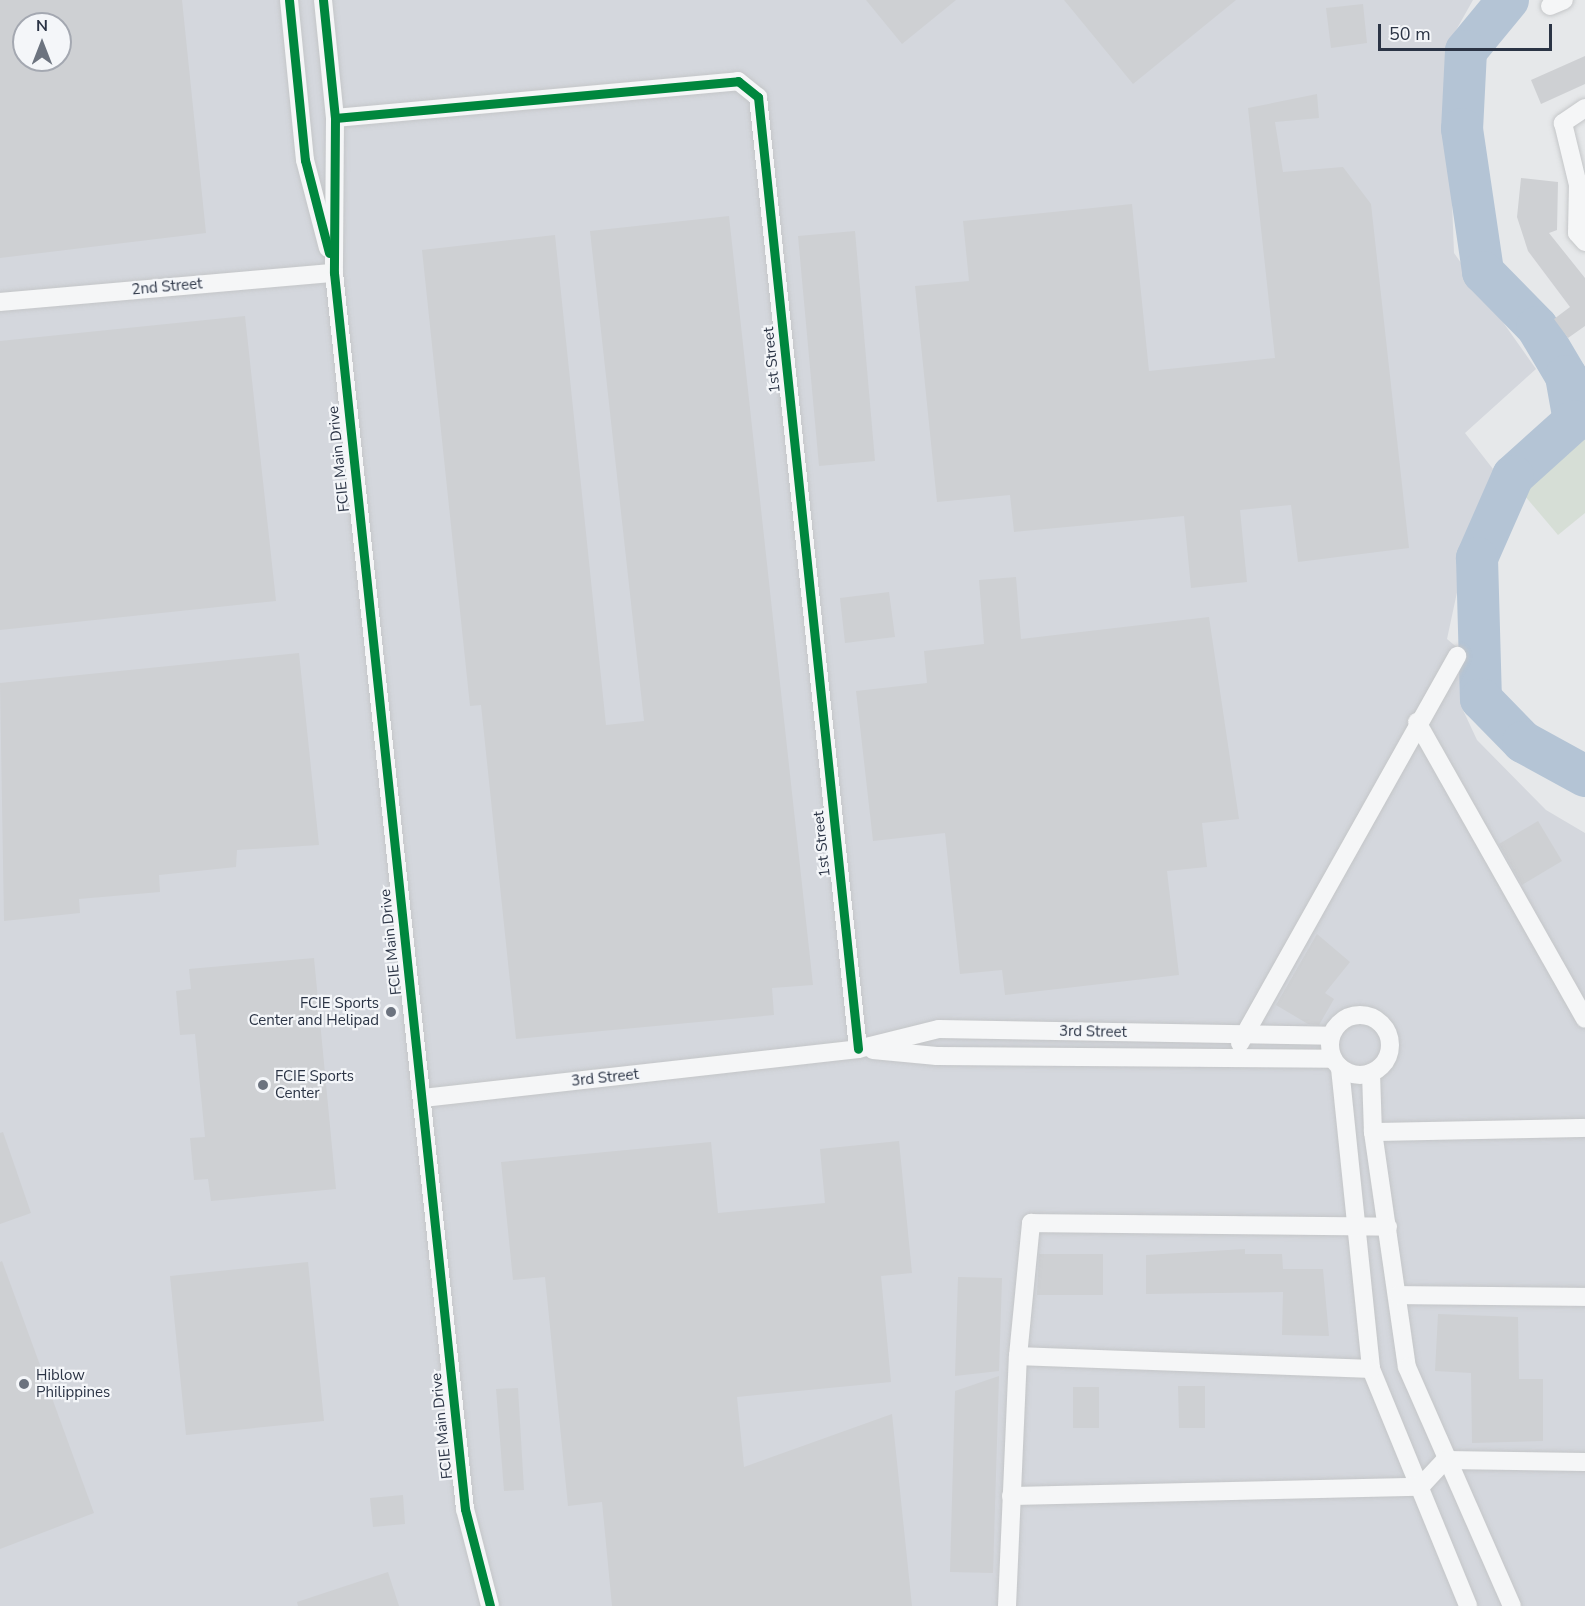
<!DOCTYPE html>
<style>
body{margin:0}
#map{position:relative;width:1585px;height:1606px;overflow:hidden;background:#e6e8ea;font-family:"Nunito Sans",sans-serif}
div>[style]{position:absolute}
.built>*{inset:0;background:#d4d7dd}
.green>*{inset:0;background:#d6ded6}
.river>*{height:42px;margin:-21px;padding:0 21px;transform-origin:21px;border-radius:21px;background:#b4c4d5}
.building>*{inset:0;background:#ced0d3}
.roads{filter:drop-shadow(0 0 2px #c4c6c8) drop-shadow(0 0 2px #c4c6c8)}
.minor>*{height:18px;margin:-9px;padding:0 9px;transform-origin:9px;border-radius:9px;background:#f5f6f7}
.minor>.ring{margin:-9px;padding:0;box-sizing:content-box;background:none;border:18px solid #f5f6f7;border-radius:50%}
.cycleway>*{height:9px;margin:-4.5px;padding:0 4.5px;transform-origin:4.5px;border-radius:4.5px;background:#00873e}
.dots>*{width:16px;height:16px;translate:-50% -50%;box-sizing:border-box;border:3px solid #f4f6f9;border-radius:50%}
span{translate:-50% -50%;white-space:nowrap;text-align:center;line-height:1.15;-webkit-text-stroke:4.5px #f4f6f9;paint-order:stroke}
.street-label{font-size:15px;color:#2b3445}
.poi-label{font-size:15px;color:#2b3445}
.right{translate:-100% -50%;text-align:right}
.left{translate:0 -50%;text-align:left}
.north{position:absolute;left:12px;top:12px;width:60px;height:60px;box-sizing:border-box;background:#f4f6f9;border:2px solid #a4a8b1;border-radius:50%;rotate:0deg;font-size:16px;font-weight:700;line-height:24px;text-align:center;color:#2b3445}
.north::after{content:'';display:block;margin:auto;width:21px;height:27px;background:#6c737f;clip-path:polygon(50% 0,100% 100%,50% 72%,0 100%)}
.scale{position:absolute;left:1378px;top:24px;width:174px;height:27px;box-sizing:border-box;border:3px solid #2b3445;border-top:0;padding-left:8px;font-size:18px;line-height:21px;white-space:nowrap;color:#2b3445;-webkit-text-stroke:4px #f4f6f9;paint-order:stroke}
</style>
<div id="map">
<div class="built">
<div style="clip-path:polygon(evenodd,0 0,1473px 0,1446px 48px,1454px 253px,1536px 369px,1465px 433px,1500px 478px,1465px 555px,1447px 639px,1465px 654px,1463px 710px,1477px 740px,1546px 810px,1585px 833px,1585px 1606px,0 1606px,0 0,24px 24px,60px 24px,60px 60px,24px 60px,24px 24px)"></div>
</div>
<div class="green">
<div style="clip-path:polygon(1585px 435px,1585px 513px,1558px 535px,1519px 489px)"></div>
</div>
<div class="river">
<div style="left:1508px;top:0;width:66px;rotate:129.5deg"></div>
<div style="left:1466px;top:51px;width:78px;rotate:92.9deg"></div>
<div style="left:1462px;top:129px;width:145px;rotate:81.6deg"></div>
<div style="left:1483px;top:272px;width:77px;rotate:45.5deg"></div>
<div style="left:1537px;top:327px;width:57px;rotate:59.4deg"></div>
<div style="left:1566px;top:376px;width:46px;rotate:79.9deg"></div>
<div style="left:1574px;top:421px;width:82px;rotate:138deg"></div>
<div style="left:1513px;top:476px;width:90px;rotate:113.7deg"></div>
<div style="left:1477px;top:558px;width:141px;rotate:88.4deg"></div>
<div style="left:1481px;top:699px;width:60px;rotate:45.7deg"></div>
<div style="left:1523px;top:742px;width:71px;rotate:28.7deg"></div>
</div>
<div class="building">
<div style="clip-path:polygon(evenodd,0 0,182px 0,206px 233px,0 258px,0 0,24px 24px,60px 24px,60px 60px,24px 60px,24px 24px)"></div>
<div style="clip-path:polygon(866px 0,956px 0,902px 44px)"></div>
<div style="clip-path:polygon(1064px 0,1236px 0,1133px 84px)"></div>
<div style="clip-path:polygon(1363px 4px,1367px 43px,1331px 48px,1326px 8px)"></div>
<div style="clip-path:polygon(1585px 56px,1585px 84px,1541px 104px,1531px 80px)"></div>
<div style="clip-path:polygon(1317px 94px,1319px 118px,1275px 122px,1283px 172px,1343px 167px,1371px 204px,1409px 548px,1298px 562px,1291px 505px,1240px 510px,1247px 582px,1191px 588px,1184px 516px,1014px 532px,1010px 495px,937px 502px,915px 286px,969px 281px,963px 221px,1132px 204px,1149px 371px,1275px 358px,1248px 108px)"></div>
<div style="clip-path:polygon(1521px 178px,1558px 182px,1557px 230px,1549px 233px,1585px 278px,1585px 326px,1568px 338px,1554px 319px,1570px 307px,1528px 251px,1517px 217px)"></div>
<div style="clip-path:polygon(729px 216px,813px 985px,772px 988px,774px 1015px,516px 1039px,481px 705px,470px 706px,422px 250px,555px 235px,606px 725px,644px 721px,590px 231px)"></div>
<div style="clip-path:polygon(855px 231px,875px 461px,819px 466px,798px 236px)"></div>
<div style="clip-path:polygon(245px 316px,276px 601px,0 630px,0 341px)"></div>
<div style="clip-path:polygon(1016px 577px,1021px 639px,1209px 617px,1239px 819px,1202px 823px,1207px 867px,1167px 871px,1179px 975px,1005px 995px,1002px 970px,960px 974px,945px 833px,873px 841px,856px 691px,927px 683px,924px 651px,984px 644px,979px 580px)"></div>
<div style="clip-path:polygon(889px 592px,895px 637px,845px 643px,840px 598px)"></div>
<div style="clip-path:polygon(299px 653px,319px 845px,237px 850px,236px 867px,159px 875px,160px 892px,79px 899px,80px 913px,4px 921px,0 683px)"></div>
<div style="clip-path:polygon(1538px 821px,1562px 861px,1522px 885px,1499px 844px)"></div>
<div style="clip-path:polygon(1317px 934px,1350px 962px,1325px 993px,1334px 999px,1319px 1025px,1308px 1024px,1276px 1005px)"></div>
<div style="clip-path:polygon(314px 958px,336px 1189px,211px 1201px,208px 1179px,194px 1180px,190px 1138px,205px 1137px,195px 1034px,180px 1035px,176px 991px,191px 989px,189px 969px)"></div>
<div style="clip-path:polygon(3px 1132px,31px 1213px,0 1224px,0 1133px)"></div>
<div style="clip-path:polygon(899px 1141px,912px 1273px,881px 1276px,891px 1382px,737px 1397px,744px 1467px,892px 1414px,912px 1606px,612px 1606px,602px 1502px,568px 1506px,545px 1277px,513px 1280px,501px 1162px,711px 1142px,718px 1213px,825px 1203px,820px 1149px)"></div>
<div style="clip-path:polygon(1245px 1249px,1245px 1254px,1282px 1254px,1283px 1269px,1323px 1269px,1329px 1336px,1282px 1335px,1283px 1292px,1146px 1294px,1146px 1255px)"></div>
<div style="clip-path:polygon(1039px 1254px,1103px 1254px,1103px 1295px,1037px 1295px)"></div>
<div style="clip-path:polygon(2px 1261px,94px 1513px,0 1549px,0 1262px)"></div>
<div style="clip-path:polygon(308px 1262px,324px 1421px,186px 1435px,170px 1276px)"></div>
<div style="clip-path:polygon(958px 1277px,1002px 1278px,999px 1371px,955px 1376px)"></div>
<div style="clip-path:polygon(1438px 1314px,1518px 1317px,1519px 1379px,1543px 1379px,1543px 1441px,1472px 1443px,1471px 1373px,1435px 1371px)"></div>
<div style="clip-path:polygon(999px 1376px,993px 1573px,950px 1572px,955px 1391px)"></div>
<div style="clip-path:polygon(1178px 1386px,1205px 1386px,1205px 1428px,1179px 1428px)"></div>
<div style="clip-path:polygon(1073px 1387px,1099px 1387px,1099px 1428px,1073px 1428px)"></div>
<div style="clip-path:polygon(518px 1388px,524px 1490px,504px 1491px,496px 1389px)"></div>
<div style="clip-path:polygon(403px 1495px,405px 1524px,373px 1527px,370px 1498px)"></div>
<div style="clip-path:polygon(388px 1572px,399px 1606px,298px 1606px,297px 1602px)"></div>
</div>
<div class="roads">
<div class="minor">
<div style="left:289px;top:0;width:161px;rotate:84.3deg"></div>
<div style="left:305px;top:160px;width:91px;rotate:75.4deg"></div>
<div style="left:323px;top:0;width:119px;rotate:84.2deg"></div>
<div style="left:335px;top:118px;width:155px;rotate:90.4deg"></div>
<div style="left:334px;top:273px;width:1243px;rotate:83.95deg"></div>
<div style="left:465px;top:1509px;width:100px;rotate:75.5deg"></div>
<div style="left:1550px;top:6px;width:15px;rotate:-23deg"></div>
<div style="left:1585px;top:108px;width:27px;rotate:146deg"></div>
<div style="left:1563px;top:123px;width:64px;rotate:76.4deg"></div>
<div style="left:1578px;top:185px;width:48px;rotate:91.2deg"></div>
<div style="left:1577px;top:233px;width:12px;rotate:48deg"></div>
<div style="left:335px;top:118px;width:405px;rotate:-5.2deg"></div>
<div style="left:738px;top:81px;width:26px;rotate:39deg"></div>
<div style="left:758px;top:97px;width:957px;rotate:84deg"></div>
<div style="left:0;top:302px;width:335px;rotate:-5deg"></div>
<div style="left:1417px;top:722px;width:341px;rotate:60.5deg"></div>
<div class="ring" style="left:1330px;top:1015px;width:42px;height:42px"></div>
<div style="left:1240px;top:1043px;width:444px;rotate:-60.7deg"></div>
<div style="left:873px;top:1050px;width:64px;rotate:5.4deg"></div>
<div style="left:937px;top:1056px;width:396px;rotate:0.4deg"></div>
<div style="left:1340px;top:1068px;width:303px;rotate:84.1deg"></div>
<div style="left:1371px;top:1369px;width:256px;rotate:67.7deg"></div>
<div style="left:1371px;top:1073px;width:59px;rotate:88.1deg"></div>
<div style="left:1373px;top:1132px;width:237px;rotate:81.8deg"></div>
<div style="left:1407px;top:1367px;width:261px;rotate:66.3deg"></div>
<div style="left:423px;top:1098px;width:438px;rotate:-6.4deg"></div>
<div style="left:858px;top:1049px;width:83px;rotate:-13.9deg"></div>
<div style="left:939px;top:1029px;width:392px;rotate:1deg"></div>
<div style="left:1373px;top:1132px;width:212px;rotate:-1.1deg"></div>
<div style="left:1398px;top:1295px;width:187px;rotate:0.6deg"></div>
<div style="left:1018px;top:1356px;width:353px;rotate:2.1deg"></div>
<div style="left:1011px;top:1496px;width:409px;rotate:-1.3deg"></div>
<div style="left:1420px;top:1487px;width:37px;rotate:-47deg"></div>
<div style="left:1445px;top:1460px;width:140px;rotate:0.8deg"></div>
<div style="left:1007px;top:1606px;width:250px;rotate:-87.5deg"></div>
<div style="left:1018px;top:1356px;width:134px;rotate:-84.4deg"></div>
<div style="left:1031px;top:1223px;width:357px;rotate:0.6deg"></div>
</div>
</div>
<div class="cycleway">
<div style="left:289px;top:0;width:161px;rotate:84.3deg"></div>
<div style="left:305px;top:160px;width:96px;rotate:75.5deg"></div>
<div style="left:323px;top:0;width:119px;rotate:84.2deg"></div>
<div style="left:335px;top:118px;width:155px;rotate:90.4deg"></div>
<div style="left:334px;top:273px;width:1243px;rotate:83.95deg"></div>
<div style="left:465px;top:1509px;width:100px;rotate:75.5deg"></div>
<div style="left:335px;top:118px;width:405px;rotate:-5.2deg"></div>
<div style="left:738px;top:81px;width:26px;rotate:39deg"></div>
<div style="left:758px;top:97px;width:957px;rotate:84deg"></div>
</div>
<div class="dots">
<div style="left:391px;top:1012px;background:#6c737f"></div>
<div style="left:263px;top:1085px;background:#6c737f"></div>
<div style="left:24px;top:1384px;background:#6c737f"></div>
</div>
<div class="street-label">
<span style="left:167px;top:287px;rotate:-5deg">2nd Street</span>
<span style="left:772px;top:360px;rotate:-96deg">1st Street</span>
<span style="left:339px;top:459px;rotate:-96deg">FCIE Main Drive</span>
<span style="left:822px;top:844px;rotate:-96deg">1st Street</span>
<span style="left:391px;top:942px;rotate:-96deg">FCIE Main Drive</span>
<span style="left:1093px;top:1032px;rotate:1deg">3rd Street</span>
<span style="left:605px;top:1078px;rotate:-6deg">3rd Street</span>
<span style="left:442px;top:1426px;rotate:-96deg">FCIE Main Drive</span>
</div>
<div class="poi-label">
<span class="right" style="left:379px;top:1012px">FCIE Sports<br>Center and Helipad</span>
<span class="left" style="left:275px;top:1085px">FCIE Sports<br>Center</span>
<span class="left" style="left:36px;top:1384px">Hiblow<br>Philippines</span>
</div>
<div class="north">N</div>
<div class="scale">50 m</div>
</div>
